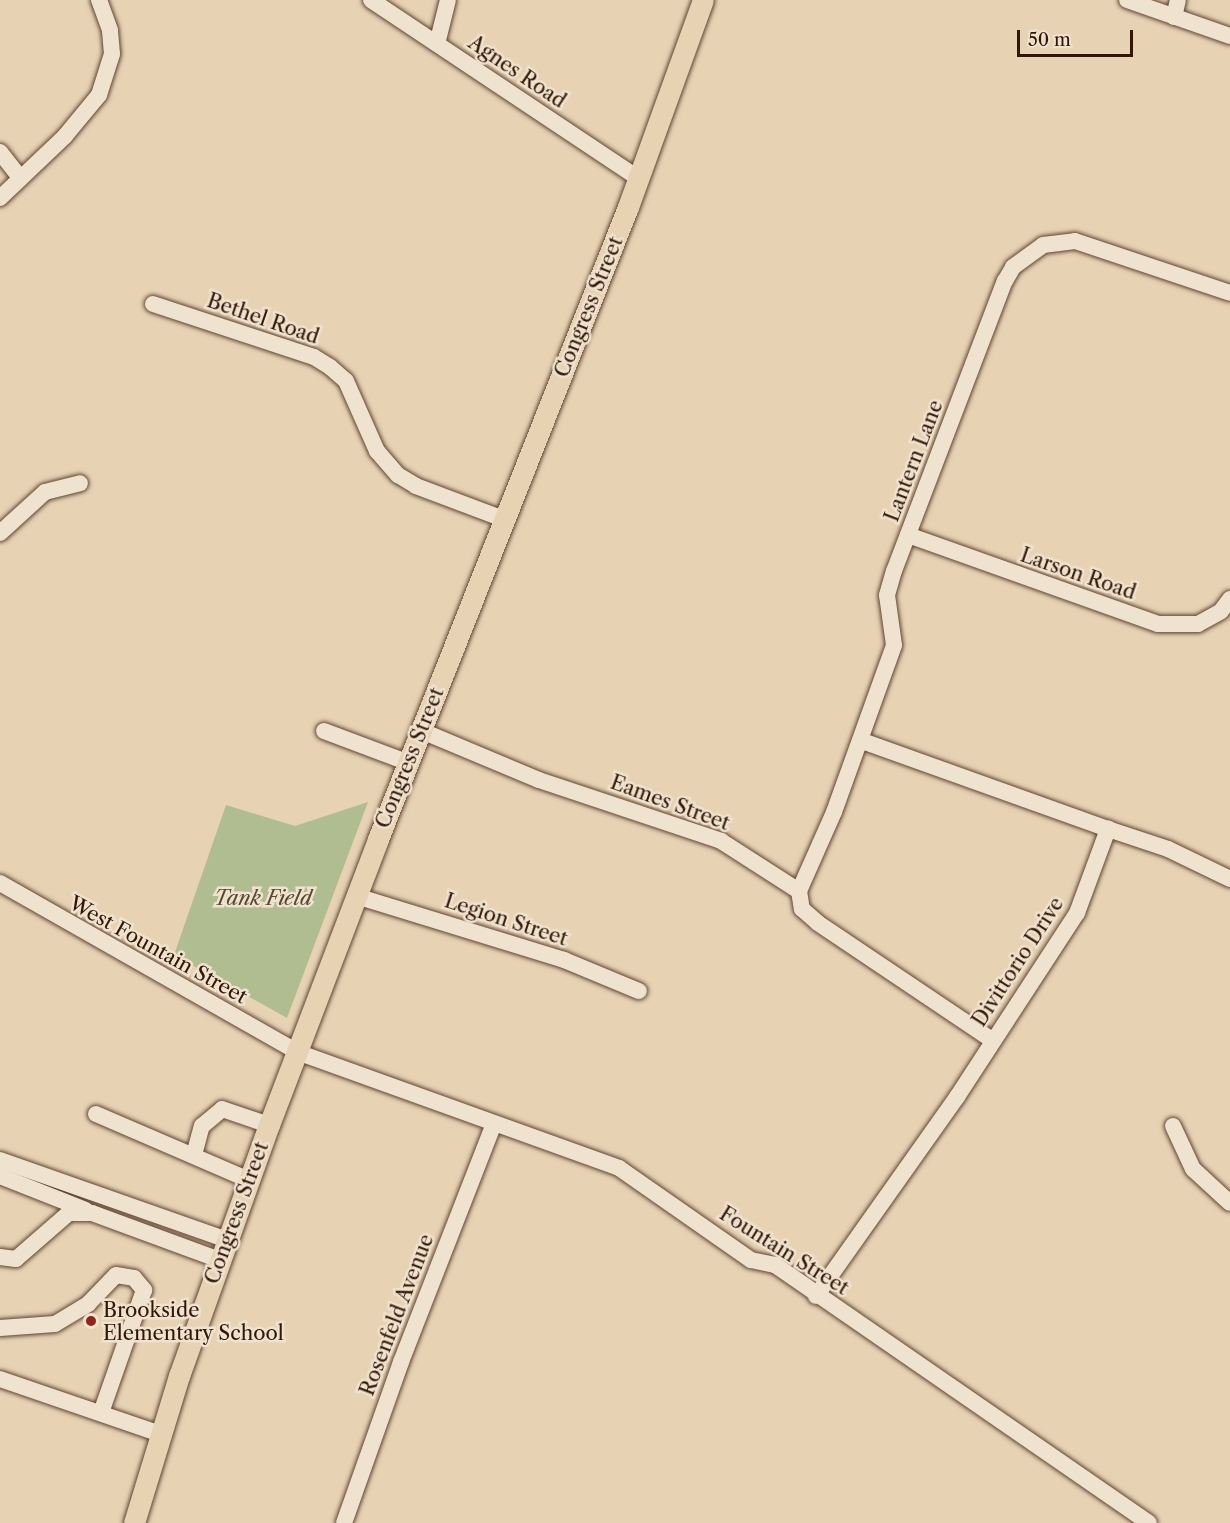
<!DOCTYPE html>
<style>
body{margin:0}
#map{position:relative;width:1230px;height:1523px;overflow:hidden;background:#e7d2b4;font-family:"Libre Caslon Text",serif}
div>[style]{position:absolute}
.green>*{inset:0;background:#b0bd91}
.roads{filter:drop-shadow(0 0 2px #5f4532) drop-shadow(0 0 2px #5f4532)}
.minor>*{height:16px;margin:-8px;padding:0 8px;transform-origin:8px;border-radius:8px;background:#efe2ce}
.major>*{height:21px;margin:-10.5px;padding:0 10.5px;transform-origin:10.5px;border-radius:10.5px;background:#e7d2b4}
.dots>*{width:16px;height:16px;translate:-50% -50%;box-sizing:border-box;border:3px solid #efe2ce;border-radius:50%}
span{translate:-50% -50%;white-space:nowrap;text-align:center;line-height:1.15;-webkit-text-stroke:5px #efe2ce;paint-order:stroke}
.street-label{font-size:20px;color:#321606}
.park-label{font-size:20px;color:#584830;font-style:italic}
.poi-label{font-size:20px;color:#321606}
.left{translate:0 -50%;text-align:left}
.scale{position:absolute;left:1017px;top:30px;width:116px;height:27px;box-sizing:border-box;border:3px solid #321606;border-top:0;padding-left:8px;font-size:18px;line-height:21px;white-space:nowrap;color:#321606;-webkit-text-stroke:4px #efe2ce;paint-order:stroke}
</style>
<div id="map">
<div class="green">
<div style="clip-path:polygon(368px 802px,287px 1018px,174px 955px,226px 805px,295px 826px)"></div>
</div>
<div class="roads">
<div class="minor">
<div style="left:371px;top:0;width:322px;rotate:33.7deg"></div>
<div style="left:1127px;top:0;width:109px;rotate:19.3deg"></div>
<div style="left:1174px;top:17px;width:17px;rotate:-77deg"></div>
<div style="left:437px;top:44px;width:45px;rotate:-76deg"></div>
<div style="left:0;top:152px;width:33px;rotate:52deg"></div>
<div style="left:0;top:198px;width:90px;rotate:-43.6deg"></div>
<div style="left:65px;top:136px;width:53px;rotate:-50.3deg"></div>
<div style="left:99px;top:95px;width:43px;rotate:-72.4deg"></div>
<div style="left:112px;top:54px;width:24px;rotate:-95deg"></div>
<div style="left:110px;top:30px;width:32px;rotate:-110deg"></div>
<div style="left:153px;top:304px;width:169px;rotate:18.2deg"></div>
<div style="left:314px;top:357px;width:19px;rotate:32deg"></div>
<div style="left:330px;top:367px;width:21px;rotate:41deg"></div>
<div style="left:346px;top:381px;width:77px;rotate:66.1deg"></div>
<div style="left:377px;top:451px;width:32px;rotate:49deg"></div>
<div style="left:398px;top:475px;width:21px;rotate:31deg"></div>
<div style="left:416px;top:486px;width:94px;rotate:20.6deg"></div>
<div style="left:0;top:533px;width:61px;rotate:-42.3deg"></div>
<div style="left:45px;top:492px;width:36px;rotate:-14deg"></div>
<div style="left:908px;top:535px;width:265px;rotate:19.6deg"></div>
<div style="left:1158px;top:624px;width:40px"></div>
<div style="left:1198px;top:624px;width:26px;rotate:-29deg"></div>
<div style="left:1221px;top:611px;width:15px;rotate:-53deg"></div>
<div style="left:324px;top:731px;width:91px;rotate:20.6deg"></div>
<div style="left:422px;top:731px;width:127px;rotate:22.7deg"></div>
<div style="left:539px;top:780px;width:192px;rotate:18.5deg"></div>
<div style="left:721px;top:841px;width:93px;rotate:32.7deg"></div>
<div style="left:799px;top:891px;width:18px;rotate:81deg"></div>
<div style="left:802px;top:909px;width:21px;rotate:41deg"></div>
<div style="left:818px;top:923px;width:210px;rotate:33.9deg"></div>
<div style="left:1108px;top:829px;width:63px;rotate:18.4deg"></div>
<div style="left:1168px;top:849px;width:69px;rotate:25.8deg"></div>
<div style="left:0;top:883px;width:342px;rotate:29.6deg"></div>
<div style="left:297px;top:1052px;width:342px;rotate:19.8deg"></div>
<div style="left:619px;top:1168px;width:161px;rotate:34.9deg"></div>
<div style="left:751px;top:1260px;width:25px;rotate:12deg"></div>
<div style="left:775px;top:1265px;width:454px;rotate:34.6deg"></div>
<div style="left:799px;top:891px;width:86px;rotate:-66.1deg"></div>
<div style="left:834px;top:812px;width:177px;rotate:-70.2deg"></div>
<div style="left:894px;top:645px;width:50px;rotate:-98deg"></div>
<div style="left:887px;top:595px;width:25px;rotate:-74deg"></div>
<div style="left:894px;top:571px;width:311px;rotate:-69.1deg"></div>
<div style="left:1005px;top:281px;width:16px;rotate:-60deg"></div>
<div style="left:1013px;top:267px;width:37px;rotate:-36deg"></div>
<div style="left:1043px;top:245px;width:32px;rotate:-7deg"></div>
<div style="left:1075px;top:241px;width:163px;rotate:18.5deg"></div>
<div style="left:356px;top:896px;width:218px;rotate:17.1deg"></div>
<div style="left:564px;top:960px;width:81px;rotate:22.5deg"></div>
<div style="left:96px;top:1114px;width:167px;rotate:23.3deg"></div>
<div style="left:1173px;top:1126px;width:47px;rotate:65.1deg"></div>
<div style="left:1193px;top:1169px;width:50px;rotate:42.6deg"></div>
<div style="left:194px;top:1155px;width:30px;rotate:-75deg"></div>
<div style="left:202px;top:1126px;width:26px;rotate:-40deg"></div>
<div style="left:222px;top:1109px;width:50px;rotate:18.8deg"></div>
<div style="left:0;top:1160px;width:241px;rotate:19.4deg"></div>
<div style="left:0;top:1176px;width:92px;rotate:21.6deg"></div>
<div style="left:0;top:1257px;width:16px;rotate:7deg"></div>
<div style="left:16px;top:1259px;width:70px;rotate:-41deg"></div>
<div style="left:69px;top:1213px;width:23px"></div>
<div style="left:92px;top:1213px;width:136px;rotate:20.2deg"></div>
<div style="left:816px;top:1296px;width:244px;rotate:-54.7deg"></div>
<div style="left:957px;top:1097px;width:220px;rotate:-56.9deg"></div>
<div style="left:1077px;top:913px;width:90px;rotate:-69.7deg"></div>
<div style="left:1108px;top:829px;width:263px;rotate:-160.3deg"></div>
<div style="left:0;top:1328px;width:55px;rotate:-4.2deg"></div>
<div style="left:55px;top:1324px;width:39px;rotate:-31deg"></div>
<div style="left:88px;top:1304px;width:40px;rotate:-46deg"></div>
<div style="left:116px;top:1275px;width:18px;rotate:9deg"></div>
<div style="left:134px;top:1278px;width:16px;rotate:50deg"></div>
<div style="left:144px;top:1290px;width:130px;rotate:109.3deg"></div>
<div style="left:0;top:1379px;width:170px;rotate:18.9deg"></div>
<div style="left:344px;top:1523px;width:171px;rotate:-70.5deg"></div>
<div style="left:401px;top:1362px;width:256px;rotate:-68.7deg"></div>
</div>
<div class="major">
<div style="left:134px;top:1523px;width:154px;rotate:-73deg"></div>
<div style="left:179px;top:1376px;width:267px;rotate:-70.3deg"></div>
<div style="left:269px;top:1125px;width:306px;rotate:-69.1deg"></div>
<div style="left:378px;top:839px;width:680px;rotate:-68.42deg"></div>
<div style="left:628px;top:207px;width:220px;rotate:-70.1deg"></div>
</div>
</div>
<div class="dots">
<div style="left:91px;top:1321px;background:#8f2418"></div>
</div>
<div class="street-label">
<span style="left:517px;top:72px;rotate:34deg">Agnes Road</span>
<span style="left:589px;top:307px;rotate:-68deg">Congress Street</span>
<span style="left:263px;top:319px;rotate:19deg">Bethel Road</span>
<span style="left:914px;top:461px;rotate:-69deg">Lantern Lane</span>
<span style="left:1078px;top:574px;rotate:19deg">Larson Road</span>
<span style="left:410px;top:758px;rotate:-68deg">Congress Street</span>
<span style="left:670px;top:803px;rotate:20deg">Eames Street</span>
<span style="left:506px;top:920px;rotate:18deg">Legion Street</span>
<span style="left:158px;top:950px;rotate:29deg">West Fountain Street</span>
<span style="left:1018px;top:962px;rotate:-57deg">Divittorio Drive</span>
<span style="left:237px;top:1213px;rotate:-70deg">Congress Street</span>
<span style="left:784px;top:1251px;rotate:32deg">Fountain Street</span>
<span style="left:397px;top:1315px;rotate:-69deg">Rosenfeld Avenue</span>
</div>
<div class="park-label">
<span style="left:263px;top:898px">Tank Field</span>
</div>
<div class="poi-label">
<span class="left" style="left:103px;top:1322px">Brookside<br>Elementary School</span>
</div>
<div class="scale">50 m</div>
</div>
